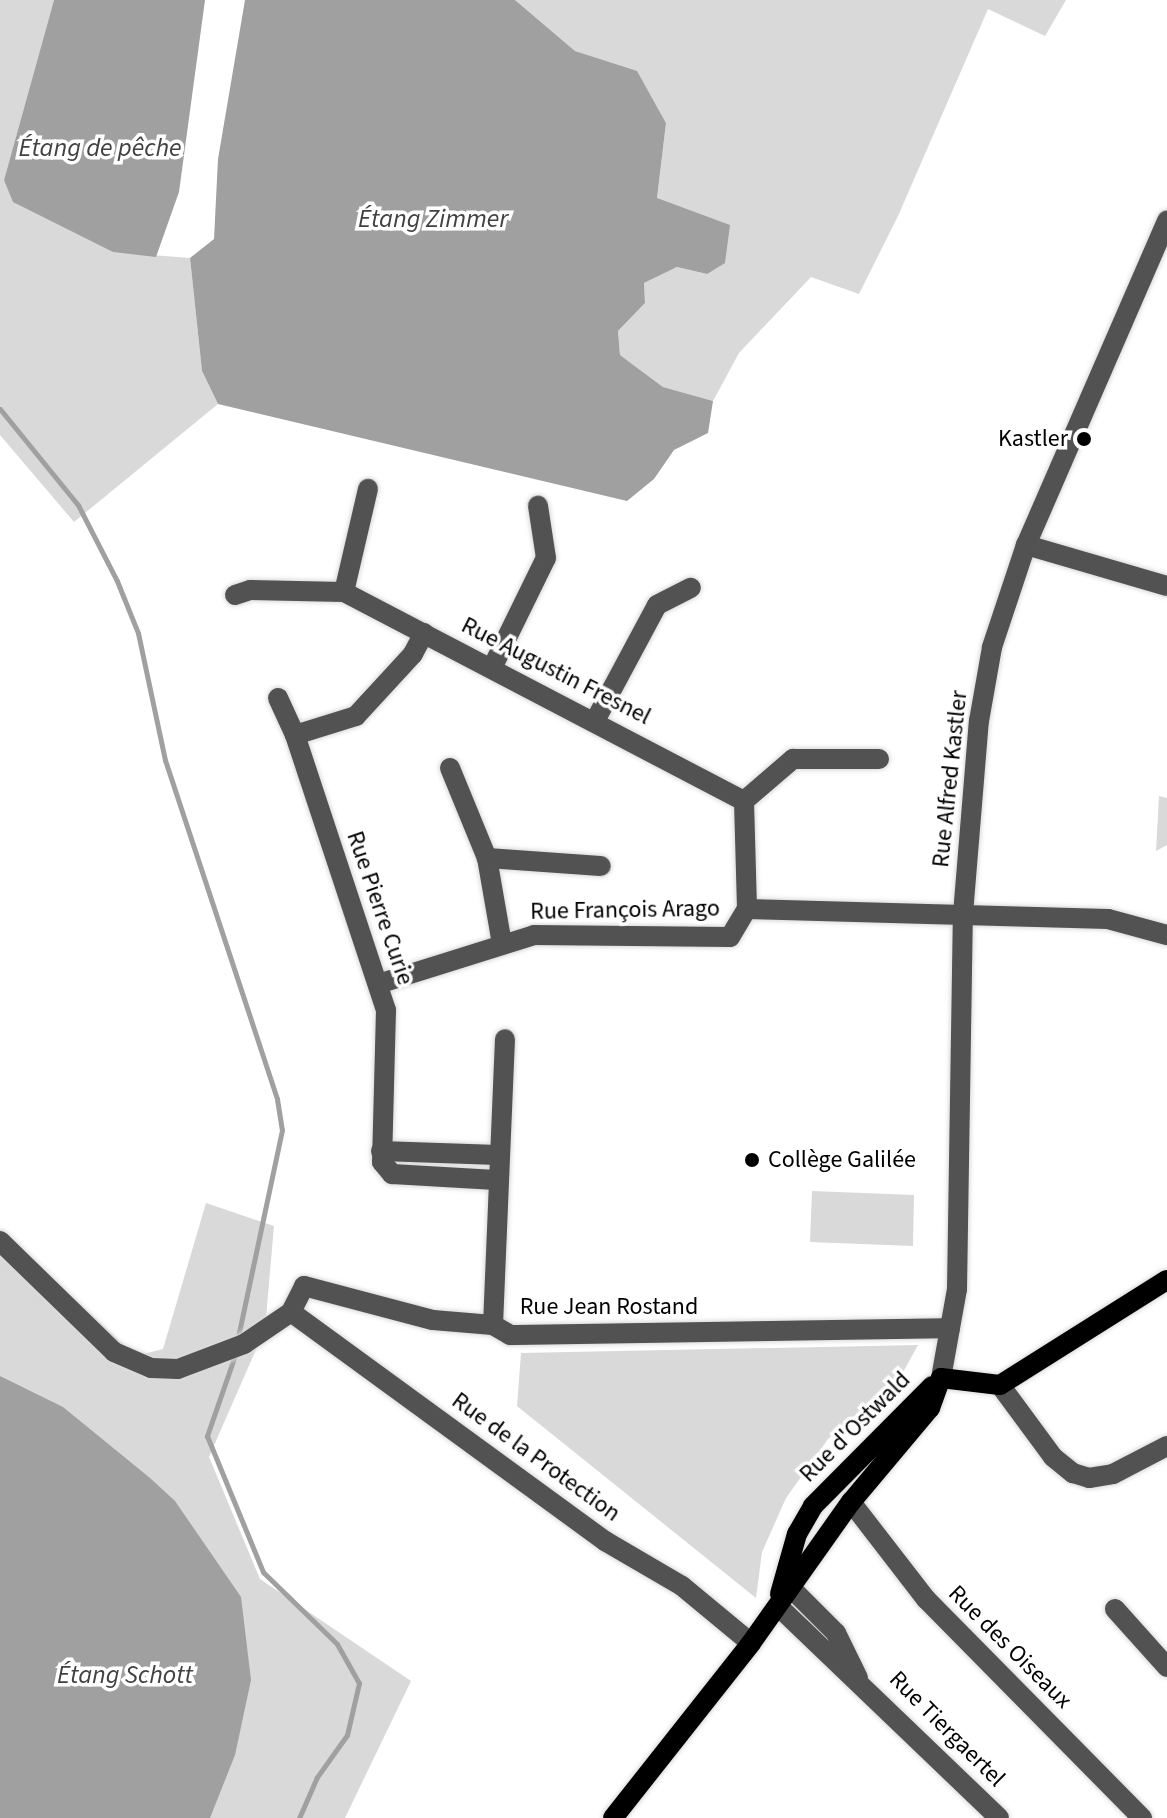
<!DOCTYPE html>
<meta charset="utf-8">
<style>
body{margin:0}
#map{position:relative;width:1167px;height:1818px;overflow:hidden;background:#fff;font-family:"Source Sans 3",sans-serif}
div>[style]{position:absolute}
.green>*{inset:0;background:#d9d9d9}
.water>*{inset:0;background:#a0a0a0}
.stream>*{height:5px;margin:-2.5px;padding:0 2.5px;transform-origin:2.5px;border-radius:2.5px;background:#a0a0a0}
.roads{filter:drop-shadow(0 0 2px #dbdbdb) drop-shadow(0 0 2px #dbdbdb)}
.minor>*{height:20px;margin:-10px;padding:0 10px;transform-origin:10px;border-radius:10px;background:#525252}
.major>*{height:20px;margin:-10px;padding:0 10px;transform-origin:10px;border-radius:10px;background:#000}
.dots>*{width:22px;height:22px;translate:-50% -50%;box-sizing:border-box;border:4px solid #fff;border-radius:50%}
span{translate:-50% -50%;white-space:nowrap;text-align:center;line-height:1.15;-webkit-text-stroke:7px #fff;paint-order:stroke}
.poi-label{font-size:24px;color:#000}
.right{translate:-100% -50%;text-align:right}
.left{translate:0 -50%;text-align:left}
.street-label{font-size:24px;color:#000}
.water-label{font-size:26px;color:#414141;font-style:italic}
</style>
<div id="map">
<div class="green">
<div style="clip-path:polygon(0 0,54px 0,4px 180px,113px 252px,190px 258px,202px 371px,218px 404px,74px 522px,0 435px)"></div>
<div style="clip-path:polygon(515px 0,1066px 0,1045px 36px,988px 9px,898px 216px,859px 294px,811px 277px,739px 353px,713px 401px,663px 387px,620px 355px,618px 331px,645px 303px,644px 283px,677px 267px,707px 274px,657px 198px,666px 123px,637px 72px,575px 51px)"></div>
<div style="clip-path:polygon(1159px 796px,1167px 798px,1167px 845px,1156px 851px)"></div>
<div style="clip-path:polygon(812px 1191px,914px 1195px,913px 1246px,810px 1242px)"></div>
<div style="clip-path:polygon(206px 1203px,274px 1226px,265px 1329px,209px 1457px,260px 1579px,411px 1681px,345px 1818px,0 1818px,0 1229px,136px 1356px,163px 1349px)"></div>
<div style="clip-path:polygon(918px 1345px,902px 1374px,828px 1439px,786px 1498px,762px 1552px,756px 1598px,517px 1406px,521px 1353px)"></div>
</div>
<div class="water">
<div style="clip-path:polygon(54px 0,205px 0,179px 192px,156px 257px,113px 252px,13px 202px,4px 180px)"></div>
<div style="clip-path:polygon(245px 0,515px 0,575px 51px,637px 71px,666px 123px,657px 198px,730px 225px,725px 263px,707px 274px,677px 267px,644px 283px,645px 303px,618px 331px,620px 355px,663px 387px,713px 401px,708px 433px,674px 450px,654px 479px,627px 501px,218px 404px,202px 371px,190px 258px,214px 239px,218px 159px)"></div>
<div style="clip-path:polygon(0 1376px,63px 1407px,150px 1478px,175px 1501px,241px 1597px,251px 1680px,235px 1755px,210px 1818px,0 1818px)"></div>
</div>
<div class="stream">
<div style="left:0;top:409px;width:124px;rotate:50.9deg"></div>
<div style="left:78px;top:505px;width:85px;rotate:62.8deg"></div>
<div style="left:117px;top:581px;width:56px;rotate:68deg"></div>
<div style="left:138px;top:633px;width:130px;rotate:78deg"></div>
<div style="left:165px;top:760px;width:357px;rotate:71.7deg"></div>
<div style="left:277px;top:1099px;width:31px;rotate:81deg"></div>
<div style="left:282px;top:1130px;width:216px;rotate:102deg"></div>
<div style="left:235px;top:1355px;width:86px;rotate:109.1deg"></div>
<div style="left:207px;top:1436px;width:147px;rotate:67.6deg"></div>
<div style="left:263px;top:1572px;width:103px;rotate:44.2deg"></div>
<div style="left:337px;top:1644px;width:45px;rotate:60.6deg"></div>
<div style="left:359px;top:1683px;width:53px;rotate:103deg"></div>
<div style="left:347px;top:1735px;width:52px;rotate:125.5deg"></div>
<div style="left:317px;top:1777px;width:45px;rotate:113.7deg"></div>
</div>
<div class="roads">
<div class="minor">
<div style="left:1026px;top:545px;width:147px;rotate:16.2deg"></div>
<div style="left:344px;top:592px;width:106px;rotate:-76.9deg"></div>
<div style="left:235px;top:595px;width:16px;rotate:-18deg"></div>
<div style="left:250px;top:590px;width:94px;rotate:1.2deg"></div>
<div style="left:344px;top:592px;width:451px;rotate:27.6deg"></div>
<div style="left:744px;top:801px;width:108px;rotate:88.4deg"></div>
<div style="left:424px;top:633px;width:24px;rotate:118deg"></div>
<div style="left:413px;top:654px;width:84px;rotate:132.6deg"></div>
<div style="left:356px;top:716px;width:64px;rotate:162.7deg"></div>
<div style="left:295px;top:735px;width:290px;rotate:71.7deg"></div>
<div style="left:386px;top:1010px;width:152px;rotate:91.5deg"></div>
<div style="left:382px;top:1162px;width:16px;rotate:50deg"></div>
<div style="left:392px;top:1174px;width:104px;rotate:3.3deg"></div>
<div style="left:493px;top:666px;width:120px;rotate:-63.9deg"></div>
<div style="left:546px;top:558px;width:53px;rotate:-98.7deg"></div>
<div style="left:278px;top:698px;width:41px;rotate:65.3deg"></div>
<div style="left:596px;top:719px;width:129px;rotate:-61.8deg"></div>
<div style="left:657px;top:605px;width:38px;rotate:-27deg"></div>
<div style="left:450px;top:768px;width:97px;rotate:67.7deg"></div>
<div style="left:487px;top:858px;width:87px;rotate:80.1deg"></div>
<div style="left:744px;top:801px;width:65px;rotate:-40.6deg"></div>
<div style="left:793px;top:759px;width:86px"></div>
<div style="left:487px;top:858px;width:114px;rotate:4deg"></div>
<div style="left:378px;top:984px;width:164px;rotate:-17.4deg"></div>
<div style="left:534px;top:935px;width:196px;rotate:0.6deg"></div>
<div style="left:730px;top:937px;width:33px;rotate:-59deg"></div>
<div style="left:747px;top:909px;width:361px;rotate:1.6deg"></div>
<div style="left:1108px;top:919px;width:61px;rotate:15.2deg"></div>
<div style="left:381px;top:1151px;width:117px;rotate:2deg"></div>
<div style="left:0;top:1241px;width:159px;rotate:44.2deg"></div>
<div style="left:114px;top:1352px;width:40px;rotate:23.4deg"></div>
<div style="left:151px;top:1368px;width:27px;rotate:2deg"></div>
<div style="left:178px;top:1369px;width:71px;rotate:-20.7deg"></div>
<div style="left:244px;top:1344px;width:57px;rotate:-34.2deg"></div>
<div style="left:291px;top:1312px;width:29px;rotate:-63deg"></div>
<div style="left:304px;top:1286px;width:133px;rotate:14.8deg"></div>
<div style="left:433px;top:1320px;width:60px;rotate:4.8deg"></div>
<div style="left:493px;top:1325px;width:20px;rotate:30deg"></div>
<div style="left:510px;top:1335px;width:440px;rotate:-0.9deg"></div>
<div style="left:291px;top:1312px;width:389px;rotate:36.1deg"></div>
<div style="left:605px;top:1541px;width:89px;rotate:30.3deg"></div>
<div style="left:682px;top:1586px;width:89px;rotate:39.6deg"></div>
<div style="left:493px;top:1325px;width:286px;rotate:-87.6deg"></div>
<div style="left:941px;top:1378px;width:90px;rotate:-79.8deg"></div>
<div style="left:957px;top:1289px;width:375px;rotate:-89.1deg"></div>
<div style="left:963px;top:914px;width:194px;rotate:-85.3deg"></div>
<div style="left:979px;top:721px;width:75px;rotate:-80deg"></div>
<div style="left:992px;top:647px;width:108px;rotate:-71.6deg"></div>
<div style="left:1026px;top:545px;width:354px;rotate:-66.5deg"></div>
<div style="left:1000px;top:1385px;width:89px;rotate:53.6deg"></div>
<div style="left:1053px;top:1457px;width:26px;rotate:39deg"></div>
<div style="left:1073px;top:1473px;width:17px;rotate:17deg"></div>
<div style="left:1089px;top:1478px;width:24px;rotate:-9deg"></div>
<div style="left:1113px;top:1474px;width:61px;rotate:-27.4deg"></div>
<div style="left:851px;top:1502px;width:123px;rotate:52.3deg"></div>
<div style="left:926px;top:1599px;width:308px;rotate:45.4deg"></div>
<div style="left:791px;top:1588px;width:64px;rotate:45deg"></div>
<div style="left:836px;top:1633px;width:50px;rotate:63.9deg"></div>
<div style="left:778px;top:1606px;width:306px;rotate:43.8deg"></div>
<div style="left:1115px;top:1609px;width:78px;rotate:48.1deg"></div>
</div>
<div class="major">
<div style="left:941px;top:1378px;width:59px;rotate:6.8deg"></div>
<div style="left:1000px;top:1385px;width:197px;rotate:-32.2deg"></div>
<div style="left:780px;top:1594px;width:62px;rotate:-74.2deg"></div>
<div style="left:797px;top:1534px;width:32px;rotate:-60deg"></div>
<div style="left:813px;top:1506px;width:169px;rotate:-45.2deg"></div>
<div style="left:613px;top:1818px;width:223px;rotate:-51.7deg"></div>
<div style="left:751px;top:1643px;width:173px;rotate:-54.7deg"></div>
<div style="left:851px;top:1502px;width:123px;rotate:-50deg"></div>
<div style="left:930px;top:1408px;width:32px;rotate:-70deg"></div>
</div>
</div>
<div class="dots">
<div style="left:1084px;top:439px;background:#000"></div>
<div style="left:752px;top:1160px;background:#000"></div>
</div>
<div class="poi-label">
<span class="right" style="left:1068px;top:439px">Kastler</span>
<span class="left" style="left:768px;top:1160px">Collège Galilée</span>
</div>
<div class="street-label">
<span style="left:556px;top:671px;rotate:27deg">Rue Augustin Fresnel</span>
<span style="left:950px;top:779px;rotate:-84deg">Rue Alfred Kastler</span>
<span style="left:380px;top:908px;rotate:71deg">Rue Pierre Curie</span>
<span style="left:625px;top:910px;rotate:-1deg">Rue François Arago</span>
<span style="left:609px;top:1307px">Rue Jean Rostand</span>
<span style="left:855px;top:1427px;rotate:-45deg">Rue d'Ostwald</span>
<span style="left:536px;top:1457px;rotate:36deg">Rue de la Protection</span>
<span style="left:1010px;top:1647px;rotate:45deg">Rue des Oiseaux</span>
<span style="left:947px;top:1729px;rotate:45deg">Rue Tiergaertel</span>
</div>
<div class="water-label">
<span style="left:100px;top:148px">Étang de pêche</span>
<span style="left:433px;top:219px">Étang Zimmer</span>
<span style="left:125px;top:1675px">Étang Schott</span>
</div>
</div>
